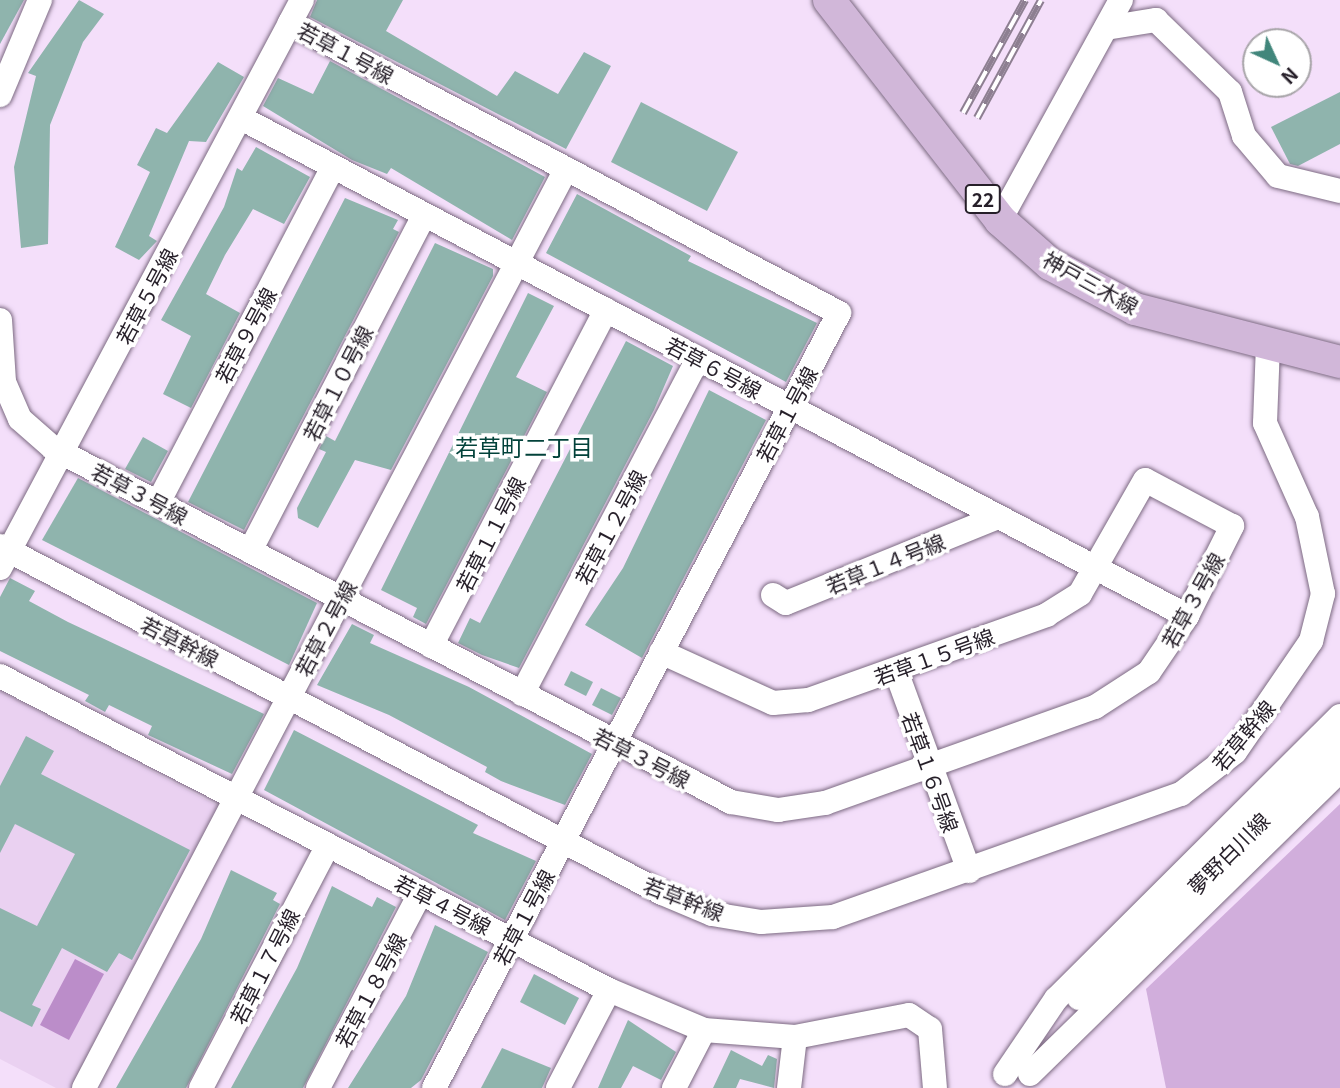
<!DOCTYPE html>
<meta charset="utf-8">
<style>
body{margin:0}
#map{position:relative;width:1340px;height:1088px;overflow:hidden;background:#f4dffa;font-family:Georgia,"Noto Sans JP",serif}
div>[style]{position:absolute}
.built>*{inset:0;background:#ead1f1}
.green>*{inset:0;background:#d1aedc}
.water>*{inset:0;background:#bb8dc9}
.building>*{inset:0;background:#8fb4ad}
.roads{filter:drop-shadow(0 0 2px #7c6a82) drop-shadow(0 0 2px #7c6a82)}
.minor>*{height:24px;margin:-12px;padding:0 12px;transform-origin:12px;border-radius:12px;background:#fff}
.major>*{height:32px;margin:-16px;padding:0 16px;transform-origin:16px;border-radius:16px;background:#d1b7d9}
.rail>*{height:8px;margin-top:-4px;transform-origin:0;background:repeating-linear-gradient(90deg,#fff 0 16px,#8d7f91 0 32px);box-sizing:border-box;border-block:2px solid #8d7f91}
span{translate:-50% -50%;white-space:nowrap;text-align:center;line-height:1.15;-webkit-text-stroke:7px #fff;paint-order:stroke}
.shield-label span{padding:2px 5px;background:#fff;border:2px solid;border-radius:5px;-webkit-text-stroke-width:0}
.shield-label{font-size:19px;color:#261f29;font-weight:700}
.street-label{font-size:21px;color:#261f29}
.neighbourhood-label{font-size:23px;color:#02423a}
.north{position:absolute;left:1242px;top:28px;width:70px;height:70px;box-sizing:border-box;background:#fff;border:2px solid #a8a5a9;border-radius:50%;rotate:135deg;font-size:19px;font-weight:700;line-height:28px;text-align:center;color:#261f29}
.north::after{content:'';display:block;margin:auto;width:24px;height:32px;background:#41867b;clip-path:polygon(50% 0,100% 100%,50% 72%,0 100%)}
</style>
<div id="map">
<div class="built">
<div style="clip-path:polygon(0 691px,220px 807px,73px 1088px,56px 1088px,0 1059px)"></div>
</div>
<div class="green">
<div style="clip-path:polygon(1340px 804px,1340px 1088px,1166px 1088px,1146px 989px)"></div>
</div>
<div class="water">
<div style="clip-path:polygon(75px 959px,104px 974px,69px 1040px,40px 1025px)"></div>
</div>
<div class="building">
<div style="clip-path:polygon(0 0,24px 0,0 44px)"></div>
<div style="clip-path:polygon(79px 0,104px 14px,83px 42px,50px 125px,48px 244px,21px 248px,14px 167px,36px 76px,28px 73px)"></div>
<div style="clip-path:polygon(317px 0,403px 0,386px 31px,497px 96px,515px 71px,558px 94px,584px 52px,611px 66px,566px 149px,310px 17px)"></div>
<div style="clip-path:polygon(330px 61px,545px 177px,512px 240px,391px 168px,387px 174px,352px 160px,263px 106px,278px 78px,313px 94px)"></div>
<div style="clip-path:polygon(218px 62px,244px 77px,206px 142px,189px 141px,149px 236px,157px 241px,139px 260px,115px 247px,150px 172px,137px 165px,156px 128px,167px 133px)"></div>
<div style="clip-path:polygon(1340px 92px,1340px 144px,1298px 166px,1290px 164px,1271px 127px)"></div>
<div style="clip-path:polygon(641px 102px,738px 152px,707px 211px,611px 162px)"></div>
<div style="clip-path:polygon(256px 147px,310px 177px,284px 224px,253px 209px,225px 255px,206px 294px,240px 313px,191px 408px,163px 394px,191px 336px,161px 320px,224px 207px,237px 168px,242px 171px)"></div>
<div style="clip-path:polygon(577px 194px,691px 256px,688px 261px,817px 323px,786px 382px,546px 253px)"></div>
<div style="clip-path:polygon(345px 198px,398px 220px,393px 229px,399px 232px,244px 530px,188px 502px)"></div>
<div style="clip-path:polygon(435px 243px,493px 269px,493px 276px,391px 470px,355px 460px,318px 528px,298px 518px,297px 508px,326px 452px,319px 449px,326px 436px,335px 441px)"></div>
<div style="clip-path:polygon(528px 293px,554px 306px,516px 377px,547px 392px,426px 624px,413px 617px,417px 608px,381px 590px)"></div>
<div style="clip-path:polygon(626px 341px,673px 366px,654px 410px,519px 668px,482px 655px,458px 643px,470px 618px,480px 623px)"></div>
<div style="clip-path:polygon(709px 390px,766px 420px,642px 658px,585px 625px,623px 568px)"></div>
<div style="clip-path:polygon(143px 437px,168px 451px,151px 482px,125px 469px)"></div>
<div style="clip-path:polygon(78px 478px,317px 603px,289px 665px,42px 540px)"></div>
<div style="clip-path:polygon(10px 578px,35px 591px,29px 601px,68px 622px,264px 714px,232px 774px,148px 735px,152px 726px,109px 705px,105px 712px,85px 701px,89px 695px,0 651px,0 597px)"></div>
<div style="clip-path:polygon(352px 624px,374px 635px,370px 643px,469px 687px,592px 754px,565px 805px,501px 781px,485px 772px,487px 767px,389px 715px,317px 685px)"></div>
<div style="clip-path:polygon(571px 671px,593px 682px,586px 696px,564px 685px)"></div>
<div style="clip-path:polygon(601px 688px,621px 698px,612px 715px,592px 705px)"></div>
<div style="clip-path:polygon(294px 730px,478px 825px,473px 833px,536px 861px,505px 920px,264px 790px)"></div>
<div style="clip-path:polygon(26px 736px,54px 751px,41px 774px,190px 850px,132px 960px,119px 953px,107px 972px,62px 948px,32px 1005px,41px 1009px,32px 1027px,0 1011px,0 908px,37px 926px,75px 854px,15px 824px,0 853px,0 786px)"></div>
<div style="clip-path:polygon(231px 870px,277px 893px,273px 900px,280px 904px,186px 1088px,116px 1088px,201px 939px)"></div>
<div style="clip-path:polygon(332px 886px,372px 907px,377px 897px,396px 907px,303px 1088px,231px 1088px,297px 968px)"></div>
<div style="clip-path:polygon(435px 925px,488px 952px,421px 1080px,411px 1088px,348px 1088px,406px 996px)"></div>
<div style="clip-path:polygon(534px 974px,579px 998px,565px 1025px,520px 1002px)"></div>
<div style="clip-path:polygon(628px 1020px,676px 1052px,661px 1080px,633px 1066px,621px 1088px,598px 1088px)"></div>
<div style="clip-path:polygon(502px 1048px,551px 1068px,542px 1088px,481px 1088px)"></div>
<div style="clip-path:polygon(731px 1050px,762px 1066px,768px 1055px,777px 1059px,774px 1088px,740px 1079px,736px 1088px,713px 1088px)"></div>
</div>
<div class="roads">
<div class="minor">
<div style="left:302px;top:0;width:26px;rotate:118deg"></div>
<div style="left:290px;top:23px;width:621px;rotate:27.84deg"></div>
<div style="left:839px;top:313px;width:874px;rotate:117.59deg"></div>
<div style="left:1106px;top:28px;width:51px;rotate:-9.1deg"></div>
<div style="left:1156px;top:20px;width:103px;rotate:44.2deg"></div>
<div style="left:1230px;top:92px;width:46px;rotate:72.3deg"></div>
<div style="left:1244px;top:136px;width:52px;rotate:49.6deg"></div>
<div style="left:1278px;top:176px;width:64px;rotate:13.6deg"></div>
<div style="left:0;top:95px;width:103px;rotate:-67.2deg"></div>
<div style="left:241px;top:118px;width:1069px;rotate:27.76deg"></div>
<div style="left:1000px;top:220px;width:251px;rotate:-61.2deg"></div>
<div style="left:0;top:320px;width:62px;rotate:86.3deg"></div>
<div style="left:4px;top:382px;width:40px;rotate:66.6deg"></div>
<div style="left:20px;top:419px;width:44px;rotate:41.3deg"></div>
<div style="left:53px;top:448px;width:765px;rotate:27.57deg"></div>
<div style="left:731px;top:802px;width:48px;rotate:9.7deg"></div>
<div style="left:778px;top:810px;width:48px;rotate:-8.5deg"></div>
<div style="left:825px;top:803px;width:287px;rotate:-19.6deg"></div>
<div style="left:1095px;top:707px;width:64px;rotate:-32.9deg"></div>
<div style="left:1149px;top:672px;width:68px;rotate:-55.8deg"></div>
<div style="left:1187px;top:616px;width:101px;rotate:-63.4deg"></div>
<div style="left:1232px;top:526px;width:98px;rotate:-152.1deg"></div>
<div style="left:1145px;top:480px;width:131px;rotate:119.7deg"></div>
<div style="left:1080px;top:594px;width:39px;rotate:148deg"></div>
<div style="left:1047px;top:615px;width:254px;rotate:160.4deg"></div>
<div style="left:808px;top:700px;width:35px;rotate:175deg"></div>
<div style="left:773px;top:703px;width:123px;rotate:-155.5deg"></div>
<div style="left:158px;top:503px;width:379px;rotate:-62.5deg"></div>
<div style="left:0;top:546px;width:747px;rotate:27.66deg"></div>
<div style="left:662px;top:893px;width:54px;rotate:22.8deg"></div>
<div style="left:712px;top:914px;width:50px;rotate:9.3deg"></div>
<div style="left:761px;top:922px;width:72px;rotate:-4deg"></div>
<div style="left:833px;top:917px;width:369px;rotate:-19.5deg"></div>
<div style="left:1181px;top:794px;width:68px;rotate:-37.9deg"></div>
<div style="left:1235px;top:752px;width:135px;rotate:-55.6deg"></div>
<div style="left:1311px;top:641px;width:49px;rotate:-75.7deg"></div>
<div style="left:1323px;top:594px;width:79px;rotate:-101.7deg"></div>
<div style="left:1307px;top:517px;width:103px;rotate:-114.1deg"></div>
<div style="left:1265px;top:423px;width:77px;rotate:-87.8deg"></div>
<div style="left:250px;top:551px;width:378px;rotate:-62.6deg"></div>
<div style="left:0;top:568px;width:617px;rotate:-61.98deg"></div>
<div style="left:773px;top:595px;width:15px;rotate:32deg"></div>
<div style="left:786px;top:603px;width:229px;rotate:-22.1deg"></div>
<div style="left:431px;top:646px;width:379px;rotate:-62.5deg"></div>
<div style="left:896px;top:671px;width:213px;rotate:69.9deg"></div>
<div style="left:0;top:676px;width:685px;rotate:27.28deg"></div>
<div style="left:609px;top:990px;width:103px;rotate:22.8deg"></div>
<div style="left:704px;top:1030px;width:91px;rotate:4.4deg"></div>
<div style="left:795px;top:1037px;width:116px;rotate:-10.9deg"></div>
<div style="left:909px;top:1015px;width:25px;rotate:34deg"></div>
<div style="left:930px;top:1029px;width:59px;rotate:85.2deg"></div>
<div style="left:522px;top:694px;width:378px;rotate:-62.3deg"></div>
<div style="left:1079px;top:998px;width:366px;rotate:-44.4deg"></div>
<div style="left:1005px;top:1074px;width:91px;rotate:-55.8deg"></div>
<div style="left:1056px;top:999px;width:401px;rotate:-44.9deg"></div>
<div style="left:1030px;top:1074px;width:434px;rotate:-44.4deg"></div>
<div style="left:84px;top:1088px;width:1038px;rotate:-62.32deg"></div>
<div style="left:201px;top:1088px;width:274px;rotate:-62.4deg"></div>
<div style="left:318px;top:1088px;width:221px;rotate:-62.3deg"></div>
<div style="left:558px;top:1088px;width:110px;rotate:-62.5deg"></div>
<div style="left:674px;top:1088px;width:65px;rotate:-62.7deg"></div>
<div style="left:789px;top:1088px;width:51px;rotate:-83.3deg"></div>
</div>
<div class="major">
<div style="left:829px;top:0;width:279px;rotate:52.1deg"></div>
<div style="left:1000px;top:220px;width:67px;rotate:41.3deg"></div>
<div style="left:1050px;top:264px;width:96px;rotate:27.9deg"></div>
<div style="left:1135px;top:309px;width:212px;rotate:14.5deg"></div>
</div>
</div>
<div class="rail">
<div style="left:963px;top:113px;width:129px;rotate:-61.2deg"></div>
<div style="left:977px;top:118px;width:134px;rotate:-61.5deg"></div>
</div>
<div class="shield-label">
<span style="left:983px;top:199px">22</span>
</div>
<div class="street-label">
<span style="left:346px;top:52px;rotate:28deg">若草１号線</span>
<span style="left:1091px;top:282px;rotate:29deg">神戸三木線</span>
<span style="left:146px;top:296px;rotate:-62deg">若草５号線</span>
<span style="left:245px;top:335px;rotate:-62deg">若草９号線</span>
<span style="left:714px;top:367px;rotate:28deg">若草６号線</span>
<span style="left:337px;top:383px;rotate:-63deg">若草１０号線</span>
<span style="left:786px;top:414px;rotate:-62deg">若草１号線</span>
<span style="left:140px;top:493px;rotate:28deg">若草３号線</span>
<span style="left:610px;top:527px;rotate:-62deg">若草１２号線</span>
<span style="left:490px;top:534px;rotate:-63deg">若草１１号線</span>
<span style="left:885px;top:563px;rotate:-22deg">若草１４号線</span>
<span style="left:1192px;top:600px;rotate:-61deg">若草３号線</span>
<span style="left:325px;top:628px;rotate:-62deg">若草２号線</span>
<span style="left:180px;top:641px;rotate:27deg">若草幹線</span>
<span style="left:934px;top:656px;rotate:-20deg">若草１５号線</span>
<span style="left:1243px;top:735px;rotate:-50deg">若草幹線</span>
<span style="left:642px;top:757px;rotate:27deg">若草３号線</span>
<span style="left:931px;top:772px;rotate:70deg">若草１６号線</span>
<span style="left:1228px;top:853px;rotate:-45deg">夢野白川線</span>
<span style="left:684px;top:898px;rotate:21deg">若草幹線</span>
<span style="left:443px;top:904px;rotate:27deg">若草４号線</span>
<span style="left:523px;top:917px;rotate:-62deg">若草１号線</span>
<span style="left:264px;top:966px;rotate:-63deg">若草１７号線</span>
<span style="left:370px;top:990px;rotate:-62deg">若草１８号線</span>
</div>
<div class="neighbourhood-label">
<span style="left:524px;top:446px">若草町二丁目</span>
</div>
<div class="north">N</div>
</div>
